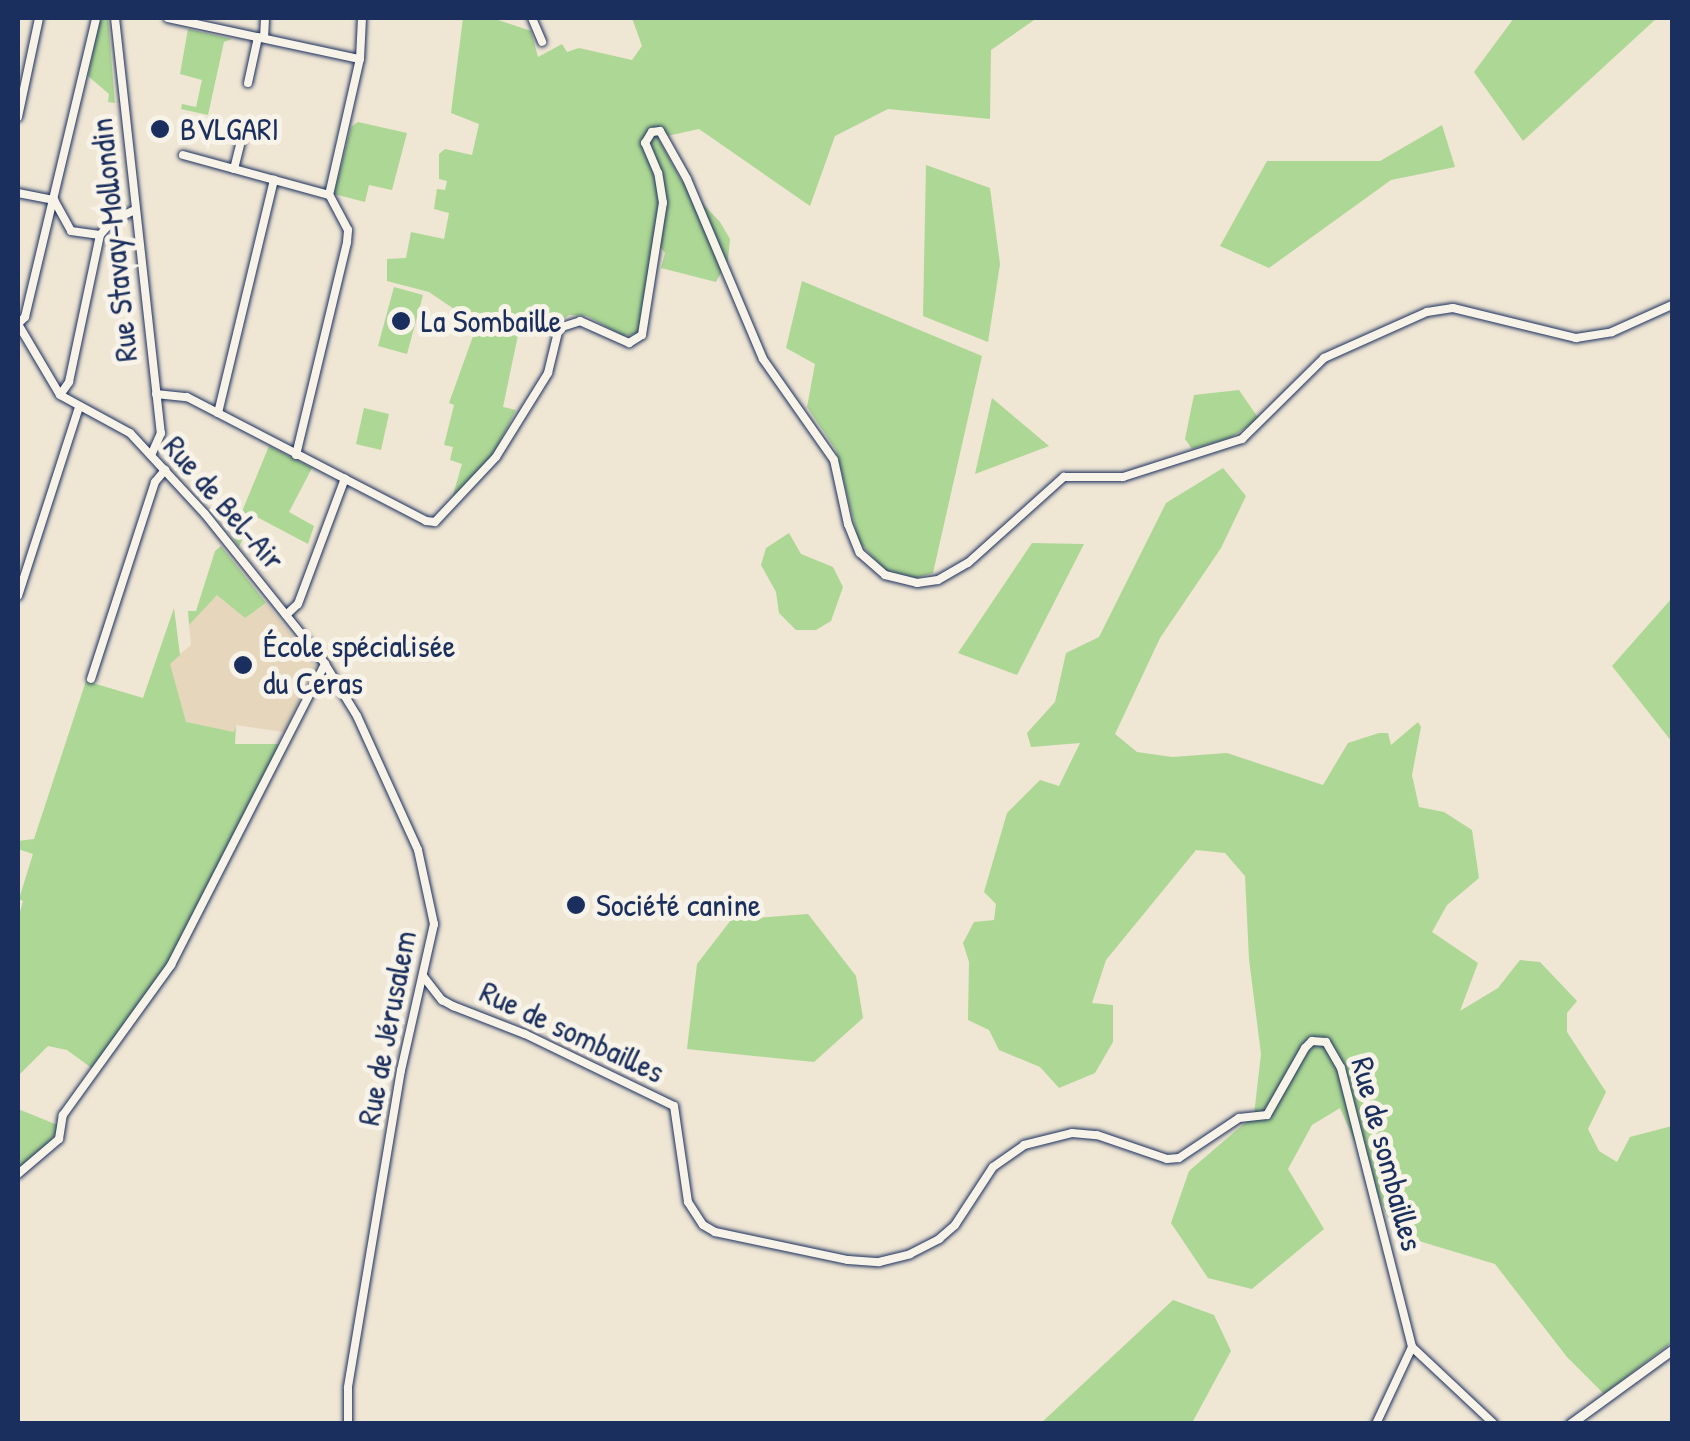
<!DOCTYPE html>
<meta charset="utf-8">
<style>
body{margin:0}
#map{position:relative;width:1690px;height:1441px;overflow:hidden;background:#efe6d4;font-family:"Patrick Hand",sans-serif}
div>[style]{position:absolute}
.built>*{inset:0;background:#e5d6bc}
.green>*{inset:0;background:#add794}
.roads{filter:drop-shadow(0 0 2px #1b2f5e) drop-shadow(0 0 2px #1b2f5e)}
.minor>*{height:8px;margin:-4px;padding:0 4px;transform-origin:4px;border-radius:4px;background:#f7f3e8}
.tertiary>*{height:9px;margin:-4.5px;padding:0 4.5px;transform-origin:4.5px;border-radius:4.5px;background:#f7f3e8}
.dots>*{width:28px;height:28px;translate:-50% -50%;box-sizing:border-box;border:5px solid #f7f3e8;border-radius:50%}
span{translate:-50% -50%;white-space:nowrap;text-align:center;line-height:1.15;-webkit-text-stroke:10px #f7f3e8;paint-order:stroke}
.poi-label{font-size:32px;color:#1b2f5e}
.left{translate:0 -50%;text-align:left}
.street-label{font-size:32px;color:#1b2f5e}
.frame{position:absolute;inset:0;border:20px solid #1b2f5e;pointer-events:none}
</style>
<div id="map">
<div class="built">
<div style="clip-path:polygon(217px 594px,245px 618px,266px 603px,316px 666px,284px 732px,236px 725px,235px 732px,186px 723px,169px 663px,191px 645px,189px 625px)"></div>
</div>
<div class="green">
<div style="clip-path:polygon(100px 18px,108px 18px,115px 103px,108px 102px,109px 94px,88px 76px)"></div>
<div style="clip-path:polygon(463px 18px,492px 18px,531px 31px,538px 57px,562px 44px,567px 52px,579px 48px,632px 60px,642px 46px,632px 18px,1037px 18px,991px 50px,990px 119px,888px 109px,835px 136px,810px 206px,699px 129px,658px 138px,681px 180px,720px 222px,730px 239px,728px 260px,716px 282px,661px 268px,665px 253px,657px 242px,642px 326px,636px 334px,623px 336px,587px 316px,569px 315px,557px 324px,522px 316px,503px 407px,516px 410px,492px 457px,451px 502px,462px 464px,450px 460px,453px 447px,444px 445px,454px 405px,449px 403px,476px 328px,454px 318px,454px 309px,429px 292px,387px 281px,387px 259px,406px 258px,411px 232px,444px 239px,449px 213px,434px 209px,437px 189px,445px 190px,447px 181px,439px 179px,439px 154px,445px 149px,472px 155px,479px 124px,451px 113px)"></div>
<div style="clip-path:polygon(1514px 18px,1657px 18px,1523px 141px,1474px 72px)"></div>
<div style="clip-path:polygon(188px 29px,232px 39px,224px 42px,208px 115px,181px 109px,182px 104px,196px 107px,202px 80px,180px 74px)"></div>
<div style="clip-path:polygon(358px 122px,407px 133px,392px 190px,369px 185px,365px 202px,334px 194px,351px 127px)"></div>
<div style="clip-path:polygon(1442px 125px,1455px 167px,1391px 180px,1269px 268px,1220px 246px,1267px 161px,1380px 161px)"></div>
<div style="clip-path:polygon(926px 165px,990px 188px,1000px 264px,988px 342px,923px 316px)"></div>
<div style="clip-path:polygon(802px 281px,982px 356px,933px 573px,916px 578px,885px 570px,859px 542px,836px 450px,807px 407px,815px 364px,786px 348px)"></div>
<div style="clip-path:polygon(394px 287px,423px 295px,407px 354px,378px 346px)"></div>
<div style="clip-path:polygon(1239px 390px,1259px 419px,1230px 438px,1192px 449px,1185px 439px,1194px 395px)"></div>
<div style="clip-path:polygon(992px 398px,1049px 446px,975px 474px)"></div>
<div style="clip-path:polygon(364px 408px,389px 414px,381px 450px,356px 444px)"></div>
<div style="clip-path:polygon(269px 446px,312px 468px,289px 512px,314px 526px,308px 544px,253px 515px,239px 547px,232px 536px)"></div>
<div style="clip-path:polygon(1223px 468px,1246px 496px,1221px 548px,1160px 638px,1115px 734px,1137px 752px,1172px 757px,1227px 753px,1323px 785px,1348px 743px,1379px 733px,1388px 733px,1391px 745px,1418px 722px,1421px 727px,1412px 775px,1419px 807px,1444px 812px,1472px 830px,1479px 878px,1447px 905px,1432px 932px,1478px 963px,1460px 1011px,1498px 988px,1520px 960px,1540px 962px,1577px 1001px,1567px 1013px,1567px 1032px,1606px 1092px,1588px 1129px,1599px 1151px,1617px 1162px,1630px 1137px,1672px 1126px,1672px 1342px,1604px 1394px,1567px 1357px,1495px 1264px,1419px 1241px,1388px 1218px,1340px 1108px,1312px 1125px,1288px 1169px,1324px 1229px,1252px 1289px,1208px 1278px,1171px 1223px,1189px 1171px,1254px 1115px,1261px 1054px,1249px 959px,1245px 876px,1225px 853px,1196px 850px,1106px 960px,1092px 1003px,1113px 1005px,1113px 1042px,1095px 1073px,1059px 1088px,1040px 1067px,999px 1050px,989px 1030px,968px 1020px,969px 962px,963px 943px,974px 922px,994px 920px,996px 904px,984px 892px,1007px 813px,1040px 780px,1059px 786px,1080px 743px,1031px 747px,1027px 733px,1055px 702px,1066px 653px,1099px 637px,1166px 503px)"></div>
<div style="clip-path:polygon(789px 533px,801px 554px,833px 567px,843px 587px,831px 621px,816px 630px,796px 630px,779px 613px,776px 592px,761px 565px,766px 548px)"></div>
<div style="clip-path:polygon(1032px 543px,1084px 544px,1017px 675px,958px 653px)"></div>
<div style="clip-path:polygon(221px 546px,266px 603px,245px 618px,217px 595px,189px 625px,188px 611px,196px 611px,215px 551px)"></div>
<div style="clip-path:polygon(1672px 598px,1672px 742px,1612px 666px)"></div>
<div style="clip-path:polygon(174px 608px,180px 655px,170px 664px,186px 722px,234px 732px,236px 725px,235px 744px,278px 744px,277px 750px,180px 946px,93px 1069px,67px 1050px,48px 1046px,18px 1076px,18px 919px,23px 901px,19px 899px,33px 854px,18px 849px,18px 841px,34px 839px,86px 681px,143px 698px)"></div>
<div style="clip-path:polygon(808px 914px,856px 976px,863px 1018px,814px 1062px,687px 1049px,697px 964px,731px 920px)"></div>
<div style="clip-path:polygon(18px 1109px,60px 1126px,44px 1151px,18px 1171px)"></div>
<div style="clip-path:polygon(1173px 1300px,1214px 1315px,1231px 1351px,1192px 1423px,1041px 1423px)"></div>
</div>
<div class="roads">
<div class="minor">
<div style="left:115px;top:18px;width:418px;rotate:83.7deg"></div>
<div style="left:161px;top:433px;width:24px;rotate:114deg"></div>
<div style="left:168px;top:18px;width:196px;rotate:12.1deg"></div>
<div style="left:532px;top:18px;width:26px;rotate:67deg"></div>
<div style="left:264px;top:38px;width:20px;rotate:-87deg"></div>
<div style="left:248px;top:83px;width:47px;rotate:-77.7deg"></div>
<div style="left:18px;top:117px;width:101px;rotate:-78deg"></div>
<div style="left:183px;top:155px;width:151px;rotate:15.3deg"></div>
<div style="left:234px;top:169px;width:37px;rotate:-76deg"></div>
<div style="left:18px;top:193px;width:37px;rotate:11deg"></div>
<div style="left:54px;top:200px;width:35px;rotate:61deg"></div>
<div style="left:71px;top:231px;width:29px;rotate:8deg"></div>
<div style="left:18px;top:324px;width:82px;rotate:59.4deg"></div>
<div style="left:60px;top:395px;width:80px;rotate:28.5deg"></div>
<div style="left:130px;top:433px;width:110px;rotate:47.2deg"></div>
<div style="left:205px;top:514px;width:192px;rotate:51.3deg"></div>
<div style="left:325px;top:664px;width:61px;rotate:58.4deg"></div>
<div style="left:357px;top:716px;width:147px;rotate:65.5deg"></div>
<div style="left:418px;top:850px;width:76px;rotate:77.8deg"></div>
<div style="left:434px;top:924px;width:150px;rotate:102.7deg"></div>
<div style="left:401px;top:1070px;width:322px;rotate:99.5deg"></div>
<div style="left:348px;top:1388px;width:36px;rotate:90deg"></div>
<div style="left:18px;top:324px;width:10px;rotate:-45deg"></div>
<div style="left:25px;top:317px;width:307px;rotate:-76.6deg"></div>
<div style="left:156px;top:394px;width:31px;rotate:6deg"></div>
<div style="left:187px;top:397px;width:269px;rotate:27.4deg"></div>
<div style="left:426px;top:521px;width:9px;rotate:6deg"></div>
<div style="left:435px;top:522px;width:89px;rotate:-46.8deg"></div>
<div style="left:496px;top:457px;width:99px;rotate:-58.2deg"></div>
<div style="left:548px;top:373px;width:46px;rotate:-76.3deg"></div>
<div style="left:559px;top:328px;width:22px;rotate:-18deg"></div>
<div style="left:580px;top:321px;width:54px;rotate:24.2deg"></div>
<div style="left:629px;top:343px;width:15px;rotate:-32deg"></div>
<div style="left:642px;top:335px;width:134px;rotate:-81deg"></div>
<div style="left:663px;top:203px;width:30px;rotate:-99deg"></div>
<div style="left:658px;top:173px;width:33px;rotate:-113deg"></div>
<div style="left:645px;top:143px;width:13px;rotate:-58deg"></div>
<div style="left:652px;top:132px;width:8px;rotate:-7deg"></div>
<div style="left:660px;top:131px;width:55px;rotate:60.6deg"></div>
<div style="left:687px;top:179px;width:195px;rotate:67.1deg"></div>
<div style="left:763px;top:359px;width:123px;rotate:54.9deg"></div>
<div style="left:834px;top:460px;width:66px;rotate:77.7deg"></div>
<div style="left:848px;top:524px;width:31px;rotate:68deg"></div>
<div style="left:860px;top:553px;width:33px;rotate:41deg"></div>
<div style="left:885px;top:575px;width:33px;rotate:14deg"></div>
<div style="left:917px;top:583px;width:21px;rotate:-8deg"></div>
<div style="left:938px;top:580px;width:34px;rotate:-30deg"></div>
<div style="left:968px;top:563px;width:129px;rotate:-41.9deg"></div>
<div style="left:1064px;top:477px;width:59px"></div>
<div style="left:1123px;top:477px;width:125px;rotate:-17.7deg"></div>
<div style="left:1242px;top:439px;width:115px;rotate:-44.6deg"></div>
<div style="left:1324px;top:358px;width:113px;rotate:-24.1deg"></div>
<div style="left:1427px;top:312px;width:26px;rotate:-9deg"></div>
<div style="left:1453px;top:308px;width:127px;rotate:13.7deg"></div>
<div style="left:1576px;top:338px;width:36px;rotate:-9deg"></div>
<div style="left:1612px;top:332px;width:66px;rotate:-24.2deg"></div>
<div style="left:60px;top:395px;width:16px;rotate:-55deg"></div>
<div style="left:69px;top:382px;width:150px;rotate:-78.1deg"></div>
<div style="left:100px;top:235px;width:18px;rotate:-49deg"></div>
<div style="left:112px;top:221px;width:25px;rotate:-26deg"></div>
<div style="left:218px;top:413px;width:240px;rotate:-76.5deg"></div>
<div style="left:296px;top:455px;width:219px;rotate:-76.5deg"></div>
<div style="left:347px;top:242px;width:12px;rotate:-85deg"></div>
<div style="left:348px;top:230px;width:40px;rotate:-118deg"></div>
<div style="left:329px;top:195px;width:139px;rotate:-77.2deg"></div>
<div style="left:360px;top:59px;width:41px;rotate:-87.2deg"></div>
<div style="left:18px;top:596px;width:199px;rotate:-72.1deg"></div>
<div style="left:286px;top:615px;width:16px;rotate:-43deg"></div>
<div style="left:298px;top:604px;width:134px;rotate:-69.5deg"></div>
<div style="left:91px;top:679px;width:207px;rotate:-72deg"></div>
<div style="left:155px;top:482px;width:16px;rotate:-50deg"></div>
<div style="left:423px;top:976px;width:31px;rotate:52deg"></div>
<div style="left:442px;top:1000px;width:13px;rotate:29deg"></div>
<div style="left:453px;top:1006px;width:77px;rotate:21.3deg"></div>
<div style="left:525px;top:1034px;width:165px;rotate:25.8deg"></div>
<div style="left:674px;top:1106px;width:97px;rotate:81.7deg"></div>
<div style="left:688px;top:1202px;width:27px;rotate:57deg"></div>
<div style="left:703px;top:1225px;width:14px;rotate:30deg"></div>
<div style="left:715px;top:1232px;width:136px;rotate:11.9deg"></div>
<div style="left:848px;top:1260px;width:31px;rotate:4deg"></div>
<div style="left:879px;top:1262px;width:32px;rotate:-14deg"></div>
<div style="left:910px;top:1254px;width:33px;rotate:-27deg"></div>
<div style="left:939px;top:1239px;width:21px;rotate:-41deg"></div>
<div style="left:955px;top:1225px;width:69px;rotate:-56.8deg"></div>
<div style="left:993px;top:1167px;width:38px;rotate:-35deg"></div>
<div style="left:1024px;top:1145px;width:49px;rotate:-14deg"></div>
<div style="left:1072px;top:1133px;width:25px;rotate:5deg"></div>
<div style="left:1097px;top:1135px;width:74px;rotate:18.9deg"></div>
<div style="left:1167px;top:1159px;width:12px;rotate:-5deg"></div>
<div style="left:1179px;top:1158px;width:72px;rotate:-33.7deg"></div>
<div style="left:1239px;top:1118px;width:28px;rotate:-6deg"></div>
<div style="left:1267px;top:1115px;width:77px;rotate:-60.4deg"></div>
<div style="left:1305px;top:1048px;width:10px;rotate:-45deg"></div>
<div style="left:1312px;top:1041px;width:14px;rotate:4deg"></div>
<div style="left:1326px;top:1042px;width:30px;rotate:60deg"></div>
<div style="left:1341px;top:1068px;width:288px;rotate:75.7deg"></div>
<div style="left:1412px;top:1347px;width:112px;rotate:43.2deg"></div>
<div style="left:18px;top:1174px;width:54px;rotate:-40.5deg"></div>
<div style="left:59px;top:1139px;width:24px;rotate:-81deg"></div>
<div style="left:63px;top:1115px;width:185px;rotate:-54.2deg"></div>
<div style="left:171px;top:965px;width:338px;rotate:-62.9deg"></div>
<div style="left:1376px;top:1424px;width:85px;rotate:-64.9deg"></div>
</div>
<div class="tertiary">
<div style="left:1570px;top:1424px;width:126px;rotate:-36deg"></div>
</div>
</div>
<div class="dots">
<div style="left:160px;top:129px;background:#1b2f5e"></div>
<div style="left:401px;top:321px;background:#1b2f5e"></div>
<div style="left:243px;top:665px;background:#1b2f5e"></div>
<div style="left:576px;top:905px;background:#1b2f5e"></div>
</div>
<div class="poi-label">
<span class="left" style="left:180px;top:129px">BVLGARI</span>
<span class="left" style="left:421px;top:321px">La Sombaille</span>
<span class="left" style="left:263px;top:665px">École spécialisée<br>du Ceras</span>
<span class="left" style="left:596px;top:905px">Société canine</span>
</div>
<div class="street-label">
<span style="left:114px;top:240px;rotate:-96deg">Rue Stavay-Mollondin</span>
<span style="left:224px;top:503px;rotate:49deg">Rue de Bel-Air</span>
<span style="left:387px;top:1028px;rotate:-79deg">Rue de Jérusalem</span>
<span style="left:572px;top:1032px;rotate:25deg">Rue de sombailles</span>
<span style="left:1387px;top:1154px;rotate:75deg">Rue de sombailles</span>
</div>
<div class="frame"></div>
</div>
